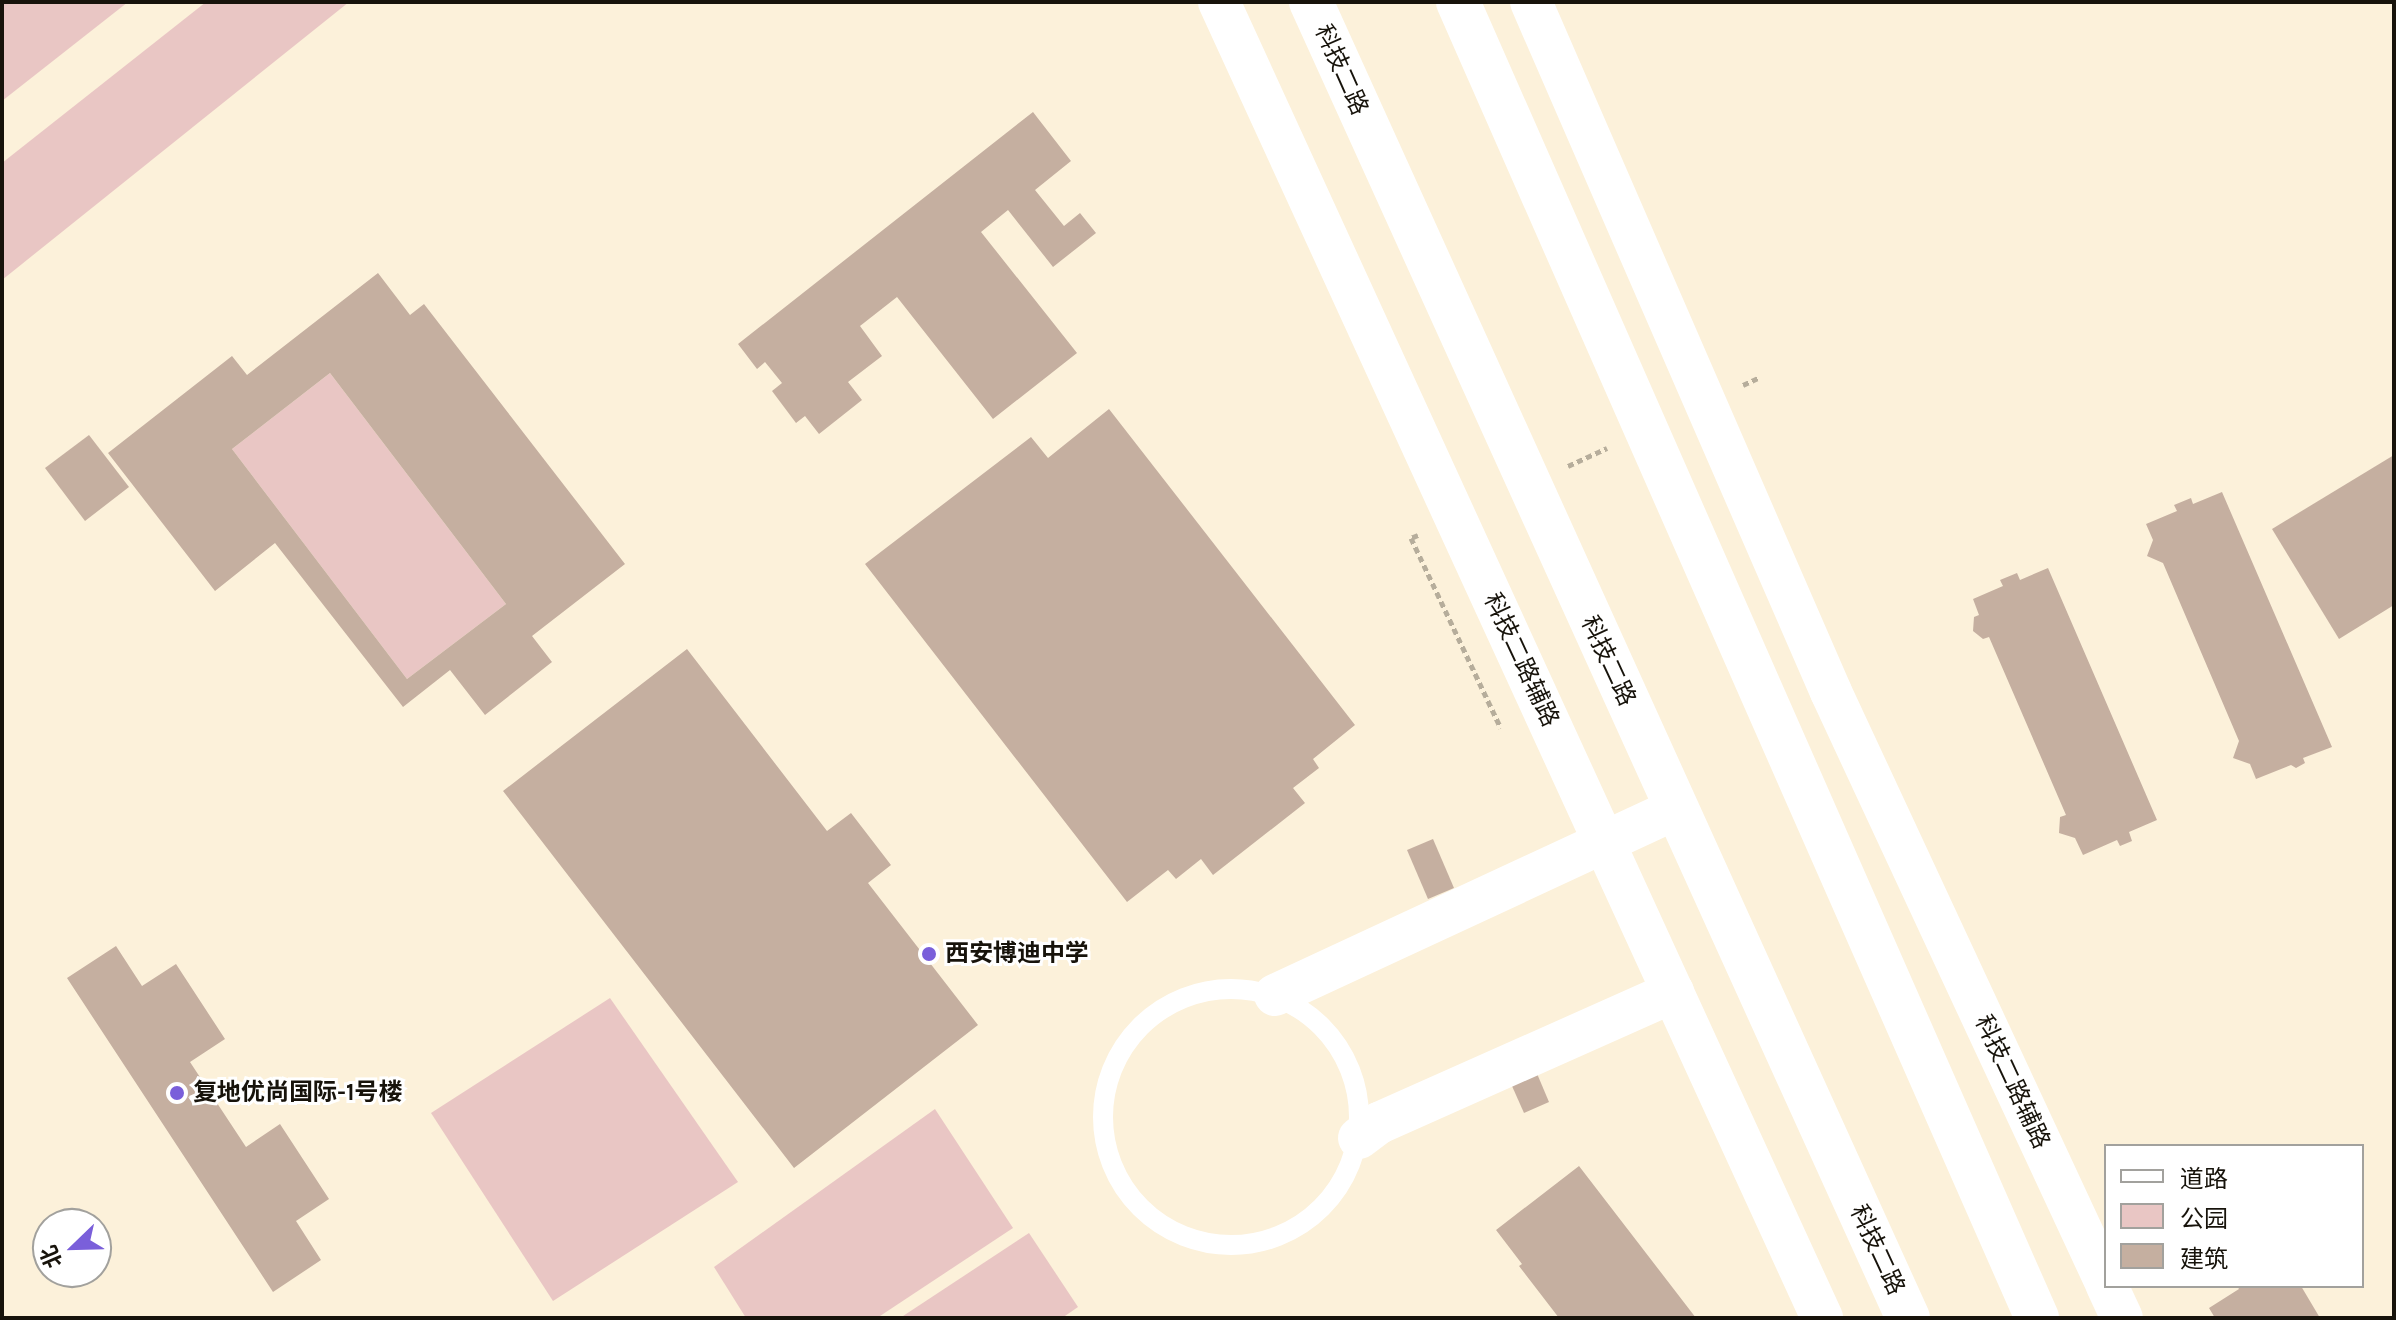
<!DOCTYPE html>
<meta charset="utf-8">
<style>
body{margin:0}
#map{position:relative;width:2396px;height:1320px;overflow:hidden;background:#fcf1da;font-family:Karla,"Noto Sans SC",sans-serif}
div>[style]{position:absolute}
.green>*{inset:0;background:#e9c6c4}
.building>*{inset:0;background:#c5afa0}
.path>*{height:5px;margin-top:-2.5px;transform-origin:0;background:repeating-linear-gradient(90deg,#b6ad9b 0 6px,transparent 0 10px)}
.lane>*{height:20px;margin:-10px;padding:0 10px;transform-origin:10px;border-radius:10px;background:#fff}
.lane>.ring{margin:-10px;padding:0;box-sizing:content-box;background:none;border:20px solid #fff;border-radius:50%}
.street>*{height:42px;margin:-21px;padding:0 21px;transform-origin:21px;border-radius:21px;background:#fff}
.secondary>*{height:44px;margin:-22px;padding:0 22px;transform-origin:22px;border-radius:22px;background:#fff}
.dots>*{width:22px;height:22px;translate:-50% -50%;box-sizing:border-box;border:4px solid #fff;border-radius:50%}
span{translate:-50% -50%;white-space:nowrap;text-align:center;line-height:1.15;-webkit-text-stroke:6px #fff;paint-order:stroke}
.street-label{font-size:24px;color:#17130b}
.poi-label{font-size:24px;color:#17130b;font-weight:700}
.left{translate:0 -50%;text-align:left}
.frame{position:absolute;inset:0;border:4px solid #17130b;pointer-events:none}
.legend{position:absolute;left:2104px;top:1144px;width:260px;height:144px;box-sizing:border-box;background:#fff;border:2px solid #a2a19d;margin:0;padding:10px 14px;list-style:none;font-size:24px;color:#17130b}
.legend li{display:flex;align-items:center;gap:16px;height:40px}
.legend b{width:40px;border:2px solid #a2a19d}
.north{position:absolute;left:32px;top:1208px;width:80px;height:80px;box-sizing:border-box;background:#fff;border:2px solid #a2a19d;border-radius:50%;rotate:247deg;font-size:22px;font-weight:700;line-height:32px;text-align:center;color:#17130b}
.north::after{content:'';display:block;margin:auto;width:28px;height:36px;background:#7a5fda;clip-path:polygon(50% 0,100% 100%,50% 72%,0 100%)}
</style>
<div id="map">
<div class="green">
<div style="clip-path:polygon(2px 2px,128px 2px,2px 101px)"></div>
<div style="clip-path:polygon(206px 2px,349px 2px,2px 280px,2px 163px)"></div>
<div style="clip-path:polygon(330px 373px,506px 604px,407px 679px,232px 449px)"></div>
<div style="clip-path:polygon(610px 998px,738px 1182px,553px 1301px,431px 1113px)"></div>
<div style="clip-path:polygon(935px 1109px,1013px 1228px,877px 1318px,746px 1318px,714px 1267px)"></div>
<div style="clip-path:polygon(1029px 1233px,1078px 1307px,1062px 1318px,900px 1318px)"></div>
</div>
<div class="building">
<div style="clip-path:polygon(1033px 112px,1071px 161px,1035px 190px,1064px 226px,1080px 213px,1096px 233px,1053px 267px,1008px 210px,981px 232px,1077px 353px,993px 419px,897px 297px,860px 326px,882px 356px,848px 382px,862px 400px,819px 434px,805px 416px,796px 423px,772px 391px,782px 383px,765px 362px,757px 369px,738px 344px)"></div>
<div style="clip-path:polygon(evenodd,378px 273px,410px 315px,424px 304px,625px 564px,532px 636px,552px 662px,485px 715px,450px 670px,403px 707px,275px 543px,215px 591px,108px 453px,232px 356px,247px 375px,378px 273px,330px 373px,506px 604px,407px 679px,232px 449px,330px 373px)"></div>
<div style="clip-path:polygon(1109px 409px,1355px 725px,1313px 759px,1319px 768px,1293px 788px,1305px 803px,1213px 875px,1201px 859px,1176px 879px,1168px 870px,1127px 902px,865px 564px,1031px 437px,1048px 458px)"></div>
<div style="clip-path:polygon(89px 435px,129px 487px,85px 521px,45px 468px)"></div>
<div style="clip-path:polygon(2394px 455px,2394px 605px,2339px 639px,2272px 529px)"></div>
<div style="clip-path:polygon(2222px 492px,2332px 747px,2303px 758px,2305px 763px,2296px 768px,2291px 765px,2256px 779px,2250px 764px,2233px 758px,2239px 741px,2163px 563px,2147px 556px,2153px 540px,2146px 524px,2177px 511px,2174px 505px,2191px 498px,2193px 504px)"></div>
<div style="clip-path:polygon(2048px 568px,2157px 820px,2129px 832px,2132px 841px,2120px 846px,2117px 840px,2083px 855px,2075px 838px,2059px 833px,2060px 817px,2066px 815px,1989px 637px,1983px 639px,1973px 631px,1974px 617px,1979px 615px,1973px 599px,2003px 586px,2000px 580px,2017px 573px,2020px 580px)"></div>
<div style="clip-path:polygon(687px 649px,827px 831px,851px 813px,891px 865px,868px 883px,978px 1025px,794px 1168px,503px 791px)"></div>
<div style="clip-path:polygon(1433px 839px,1454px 888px,1428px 899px,1407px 850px)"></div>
<div style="clip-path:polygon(116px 946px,142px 986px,176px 964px,225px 1039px,190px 1062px,246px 1147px,280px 1124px,329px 1199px,296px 1221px,321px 1260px,273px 1292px,67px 978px)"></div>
<div style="clip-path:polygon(1530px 1057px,1549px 1102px,1524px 1113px,1504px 1068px)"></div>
<div style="clip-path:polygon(1579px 1166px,1696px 1318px,1559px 1318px,1519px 1266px,1522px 1264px,1496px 1230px)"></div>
<div style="clip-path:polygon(2237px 1286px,2301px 1286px,2320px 1318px,2215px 1318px,2209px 1308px,2239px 1289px)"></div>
</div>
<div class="path">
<div style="left:1743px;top:385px;width:19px;rotate:-25deg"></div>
<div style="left:1568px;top:466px;width:43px;rotate:-24.8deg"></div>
<div style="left:1418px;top:535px;width:8px;rotate:157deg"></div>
<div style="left:1411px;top:538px;width:210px;rotate:64.7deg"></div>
</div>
<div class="lane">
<div class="ring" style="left:1103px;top:989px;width:236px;height:236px"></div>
</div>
<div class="street">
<div style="left:1219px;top:2px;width:1448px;rotate:65.38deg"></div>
<div style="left:1531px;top:2px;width:752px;rotate:66.5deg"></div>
<div style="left:1831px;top:692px;width:652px;rotate:65.05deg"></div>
<div style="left:1275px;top:995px;width:441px;rotate:-24.9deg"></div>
<div style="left:1359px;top:1138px;width:25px;rotate:-37deg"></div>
<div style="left:1379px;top:1123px;width:322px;rotate:-24deg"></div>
<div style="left:2107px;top:1286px;width:35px;rotate:65deg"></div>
</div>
<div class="secondary">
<div style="left:1311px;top:2px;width:1445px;rotate:65.6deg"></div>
<div style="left:1458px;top:2px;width:1438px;rotate:66.25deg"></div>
</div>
<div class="dots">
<div style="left:929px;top:954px;background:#7a5fda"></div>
<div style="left:177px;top:1093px;background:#7a5fda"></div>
</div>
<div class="street-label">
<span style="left:1341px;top:70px;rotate:66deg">科技二路</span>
<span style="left:1521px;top:660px;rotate:65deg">科技二路辅路</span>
<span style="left:1608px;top:661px;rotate:65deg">科技二路</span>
<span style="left:2012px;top:1082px;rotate:65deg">科技二路辅路</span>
<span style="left:1877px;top:1250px;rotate:65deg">科技二路</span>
</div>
<div class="poi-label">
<span class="left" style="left:945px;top:954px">西安博迪中学</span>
<span class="left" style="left:193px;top:1093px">复地优尚国际-1号楼</span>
</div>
<div class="frame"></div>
<ul class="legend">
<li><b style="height:10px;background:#fff"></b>道路</li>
<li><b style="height:22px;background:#e9c6c4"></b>公园</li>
<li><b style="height:22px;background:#c5afa0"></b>建筑</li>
</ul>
<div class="north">北</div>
</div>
